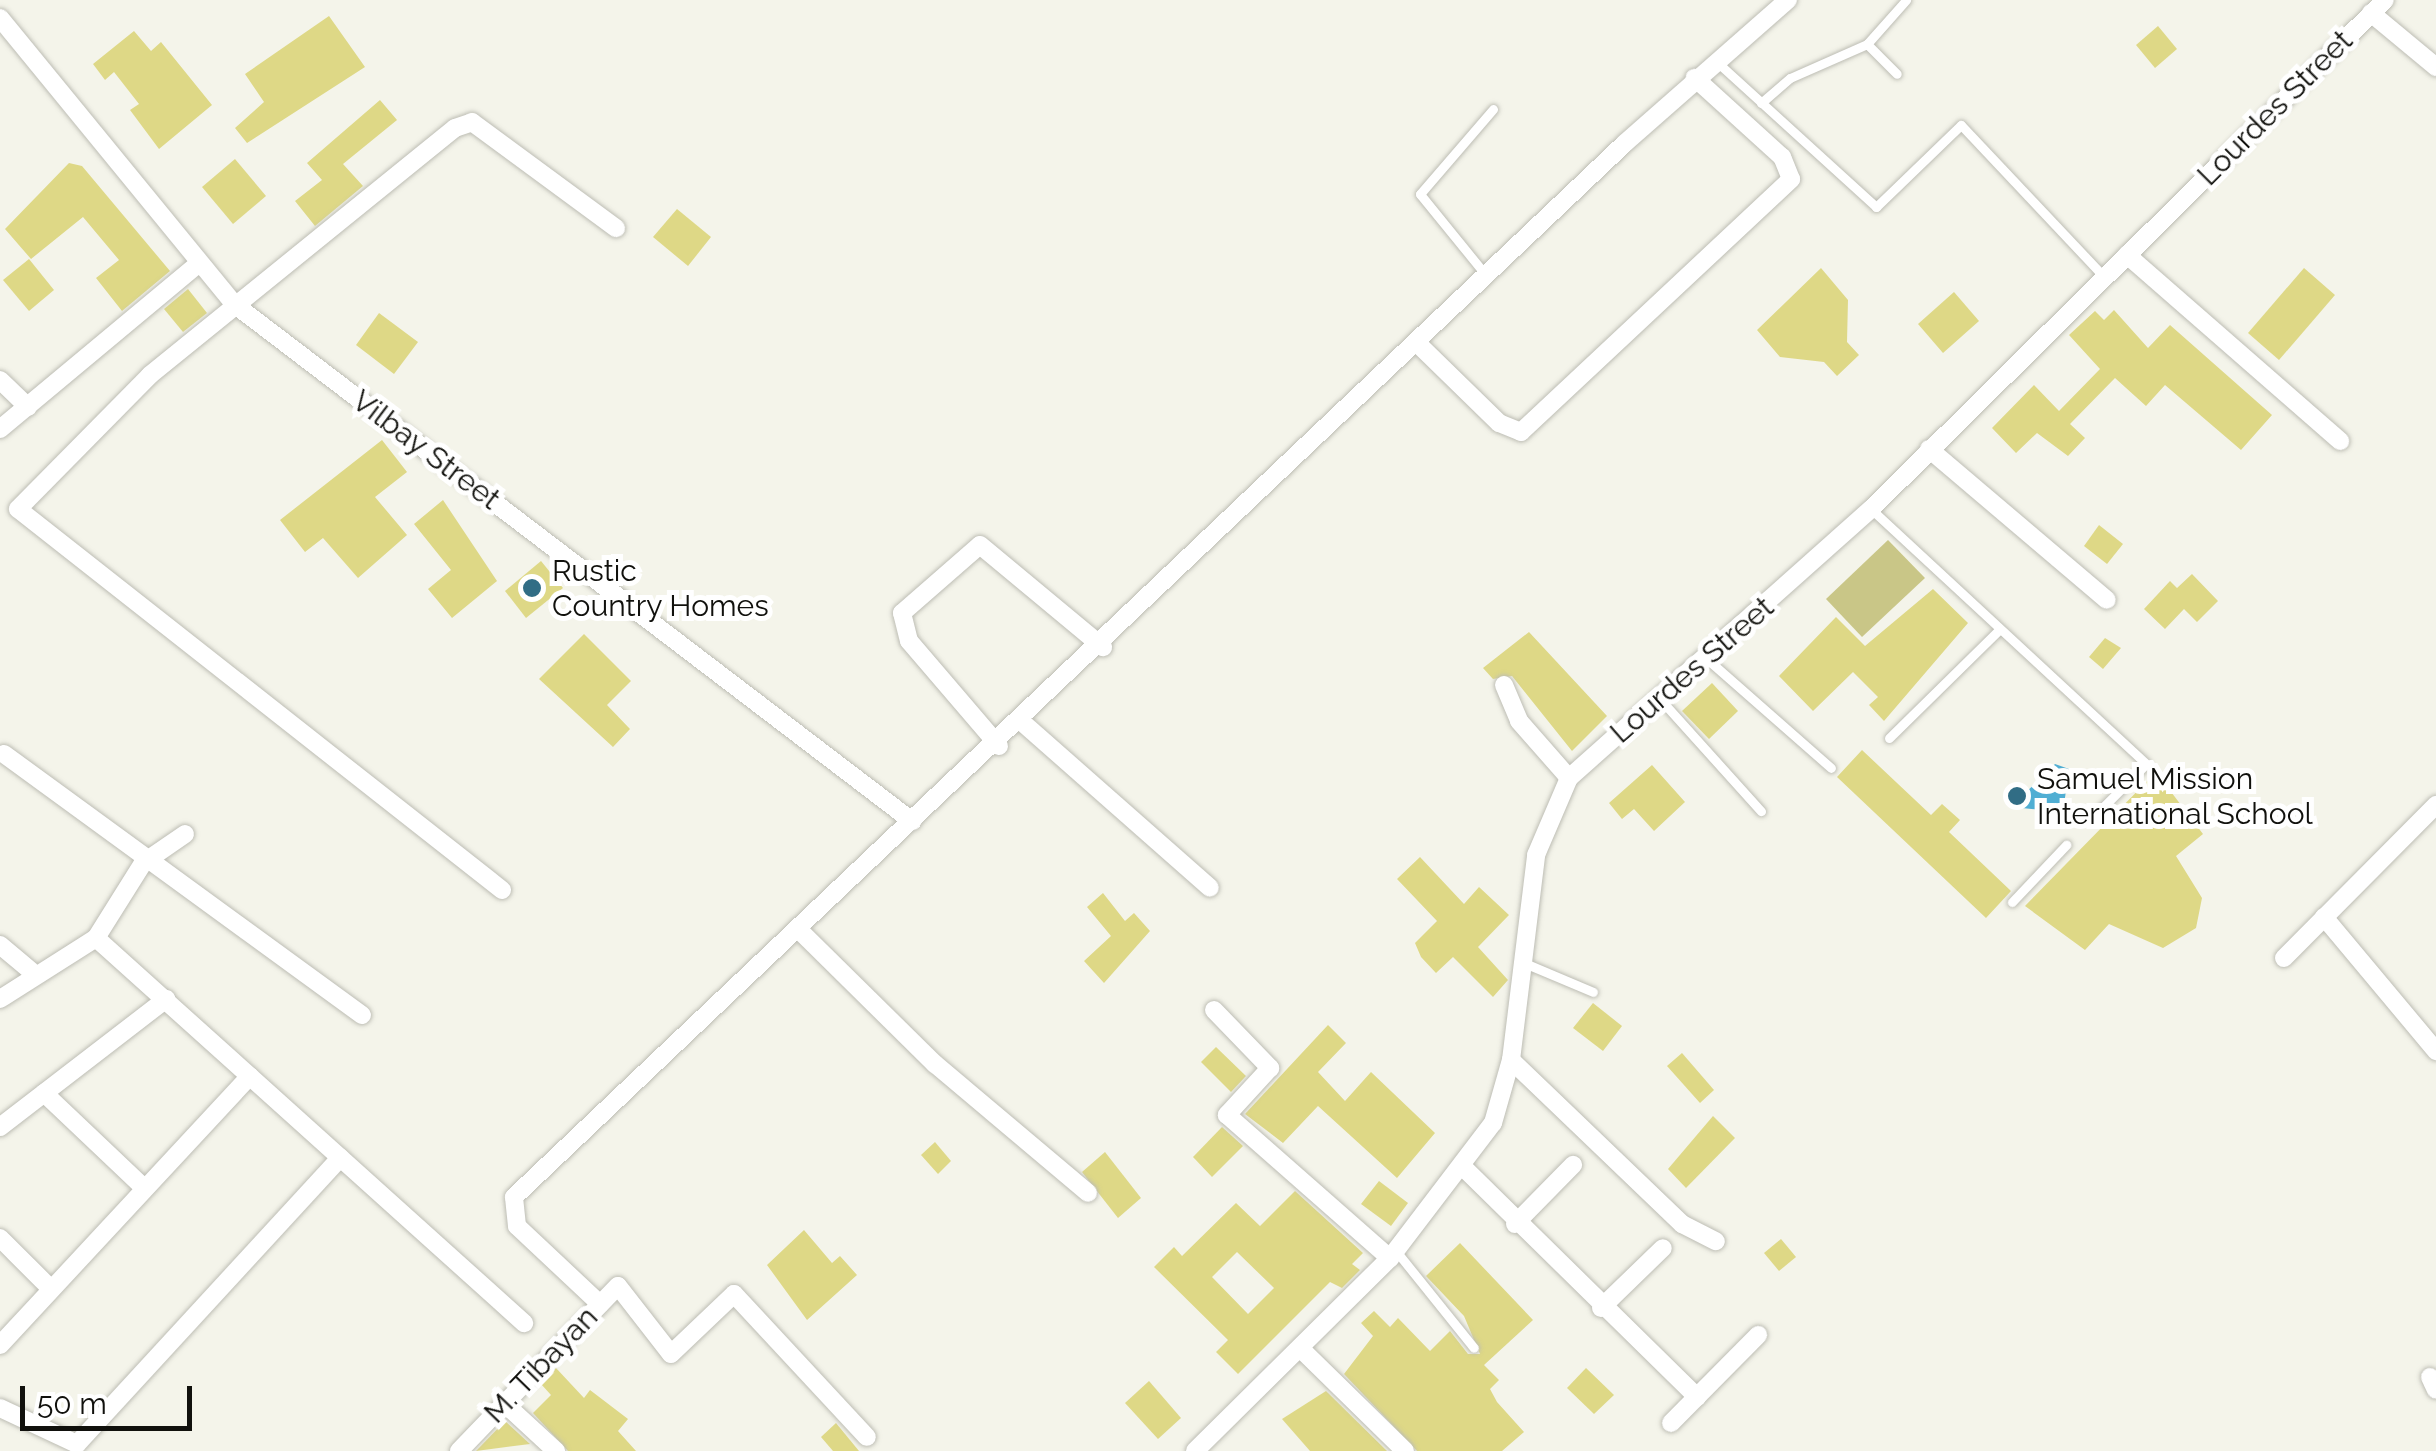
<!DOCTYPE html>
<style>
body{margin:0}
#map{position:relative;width:2436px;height:1451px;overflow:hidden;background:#f4f4ea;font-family:Raleway,sans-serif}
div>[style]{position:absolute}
.green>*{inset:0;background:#c9c687}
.water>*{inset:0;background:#50aed3}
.building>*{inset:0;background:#ded886}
.roads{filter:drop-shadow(0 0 2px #bdbdb4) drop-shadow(0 0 2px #bdbdb4)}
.lane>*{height:9px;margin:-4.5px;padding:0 4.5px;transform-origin:4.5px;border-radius:4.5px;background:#fff}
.street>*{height:18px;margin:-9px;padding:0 9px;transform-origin:9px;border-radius:9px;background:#fff}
.dots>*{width:28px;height:28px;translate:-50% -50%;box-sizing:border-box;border:5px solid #fff;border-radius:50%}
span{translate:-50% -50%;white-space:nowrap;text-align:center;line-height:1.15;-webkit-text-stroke:10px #fff;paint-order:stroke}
.street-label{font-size:30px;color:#11110d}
.poi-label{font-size:30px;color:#11110d}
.left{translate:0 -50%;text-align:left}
.scale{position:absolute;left:20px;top:1386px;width:172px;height:45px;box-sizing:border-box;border:5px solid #11110d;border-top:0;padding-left:12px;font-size:30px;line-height:35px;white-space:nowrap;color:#11110d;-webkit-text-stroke:8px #fff;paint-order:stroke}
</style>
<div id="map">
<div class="green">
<div style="clip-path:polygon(1888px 540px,1925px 578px,1862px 637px,1826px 599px)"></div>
</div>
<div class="water">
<div style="clip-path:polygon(2055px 764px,2069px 769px,2063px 812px,2022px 808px,2018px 800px)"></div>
</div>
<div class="building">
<div style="clip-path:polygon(329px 16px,365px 67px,247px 143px,235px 128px,264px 102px,245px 74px)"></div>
<div style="clip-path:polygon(2158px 26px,2177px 49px,2155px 68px,2136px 45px)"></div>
<div style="clip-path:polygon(134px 31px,151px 51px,161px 42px,212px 105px,159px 149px,130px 110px,139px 104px,114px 72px,105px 80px,93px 64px)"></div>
<div style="clip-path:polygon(380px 100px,397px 120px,343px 164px,363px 186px,315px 226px,295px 201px,322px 180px,307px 163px)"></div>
<div style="clip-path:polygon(235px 159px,266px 196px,233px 224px,202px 187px)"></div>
<div style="clip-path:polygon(69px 163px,82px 166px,170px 271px,122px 311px,96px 278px,119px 260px,83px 217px,31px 259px,5px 229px)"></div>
<div style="clip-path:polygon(677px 209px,711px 237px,688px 266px,653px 237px)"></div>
<div style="clip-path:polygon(29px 259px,54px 290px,29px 311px,3px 280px)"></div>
<div style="clip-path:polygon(1821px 268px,1848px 300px,1847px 342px,1859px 355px,1837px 376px,1824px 362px,1780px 357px,1757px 330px)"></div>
<div style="clip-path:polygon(2304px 268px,2335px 295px,2279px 360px,2248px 333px)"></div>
<div style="clip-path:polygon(188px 289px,207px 313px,183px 332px,164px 309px)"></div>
<div style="clip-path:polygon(1954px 292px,1979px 321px,1943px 353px,1918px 324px)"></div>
<div style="clip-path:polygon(2114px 310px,2148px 348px,2170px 325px,2272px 415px,2241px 450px,2165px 385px,2146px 406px,2115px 378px,2070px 424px,2085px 438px,2068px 456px,2037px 433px,2016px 453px,1992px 428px,2034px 385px,2059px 411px,2100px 369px,2069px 335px,2095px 311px,2104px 320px)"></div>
<div style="clip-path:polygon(379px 313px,418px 342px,394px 374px,356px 345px)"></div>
<div style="clip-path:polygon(382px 440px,407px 472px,375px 497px,407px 535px,358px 578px,323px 538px,305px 552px,280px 520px)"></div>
<div style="clip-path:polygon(443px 500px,497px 581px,452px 618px,428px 589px,451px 570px,414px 524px)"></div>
<div style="clip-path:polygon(2099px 525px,2123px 544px,2107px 564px,2084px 546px)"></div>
<div style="clip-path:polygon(541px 561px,563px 588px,526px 618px,505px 591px)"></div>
<div style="clip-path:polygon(2192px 574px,2218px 601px,2197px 622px,2184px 609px,2165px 629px,2144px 609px,2170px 581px,2177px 588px)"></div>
<div style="clip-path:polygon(1933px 589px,1968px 623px,1884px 721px,1869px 705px,1878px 697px,1853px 672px,1813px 711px,1779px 676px,1836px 617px,1865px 646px)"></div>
<div style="clip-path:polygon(1529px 632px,1607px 716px,1572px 751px,1512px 676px,1493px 679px,1483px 668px)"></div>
<div style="clip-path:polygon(584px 634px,631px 681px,607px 705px,630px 729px,613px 747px,539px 679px)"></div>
<div style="clip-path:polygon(2105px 638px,2121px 648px,2103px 669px,2089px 657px)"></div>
<div style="clip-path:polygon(1712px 683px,1738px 711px,1709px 739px,1682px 711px)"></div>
<div style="clip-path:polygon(1862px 750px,1931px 815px,1942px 804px,1960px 820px,1949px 832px,2011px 891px,1986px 918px,1837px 777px)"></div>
<div style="clip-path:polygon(1652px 765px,1685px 802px,1654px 831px,1634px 809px,1622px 819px,1609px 803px)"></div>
<div style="clip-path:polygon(2156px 772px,2203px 834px,2176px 856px,2202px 898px,2196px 928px,2163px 948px,2109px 924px,2085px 950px,2025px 906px)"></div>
<div style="clip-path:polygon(1420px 857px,1464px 904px,1479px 887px,1509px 915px,1478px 947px,1508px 980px,1493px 997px,1453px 957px,1436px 973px,1421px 957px,1415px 943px,1437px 921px,1397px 879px)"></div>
<div style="clip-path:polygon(1103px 893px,1125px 921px,1134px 913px,1150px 931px,1104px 983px,1084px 961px,1111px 936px,1087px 907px)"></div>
<div style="clip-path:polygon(1593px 1003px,1622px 1026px,1603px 1051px,1573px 1028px)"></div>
<div style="clip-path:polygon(1328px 1025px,1346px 1043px,1318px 1072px,1345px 1101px,1371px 1072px,1435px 1133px,1397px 1178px,1318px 1106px,1283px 1143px,1245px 1114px)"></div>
<div style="clip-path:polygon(1216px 1047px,1246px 1076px,1231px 1092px,1201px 1062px)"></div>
<div style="clip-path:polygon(1682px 1053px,1714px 1090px,1700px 1103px,1667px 1066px)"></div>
<div style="clip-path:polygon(1713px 1116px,1735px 1138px,1686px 1188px,1668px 1169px)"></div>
<div style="clip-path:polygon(1222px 1127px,1243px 1146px,1212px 1177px,1193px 1157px)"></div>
<div style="clip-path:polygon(935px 1142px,951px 1161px,938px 1174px,921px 1155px)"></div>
<div style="clip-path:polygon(1105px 1152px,1141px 1198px,1118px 1218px,1082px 1172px)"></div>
<div style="clip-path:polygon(1379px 1181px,1408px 1203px,1391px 1226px,1361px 1204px)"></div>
<div style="clip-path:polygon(evenodd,1295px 1191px,1363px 1253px,1352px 1264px,1360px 1270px,1342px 1288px,1330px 1282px,1238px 1374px,1216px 1352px,1228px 1340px,1154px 1267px,1174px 1247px,1182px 1256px,1236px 1203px,1260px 1226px,1295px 1191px,1237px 1252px,1274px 1288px,1248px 1314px,1212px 1277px,1237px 1252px)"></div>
<div style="clip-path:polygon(804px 1230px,832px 1263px,840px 1256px,857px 1275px,807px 1320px,767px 1265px)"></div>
<div style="clip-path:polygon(1781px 1239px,1796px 1257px,1779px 1271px,1764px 1253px)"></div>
<div style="clip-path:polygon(1460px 1243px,1533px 1320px,1484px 1365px,1499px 1380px,1490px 1389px,1497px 1402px,1524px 1432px,1502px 1451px,1417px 1451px,1344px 1374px,1373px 1336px,1361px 1323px,1374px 1311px,1390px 1327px,1398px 1318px,1430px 1351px,1450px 1331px,1468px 1354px,1480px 1354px,1464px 1316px,1426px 1276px)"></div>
<div style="clip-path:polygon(556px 1368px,584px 1398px,590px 1390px,628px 1419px,618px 1431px,636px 1451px,568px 1451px,533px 1413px,551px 1395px,541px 1384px)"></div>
<div style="clip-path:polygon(1586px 1368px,1614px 1395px,1594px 1414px,1567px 1388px)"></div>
<div style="clip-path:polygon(1149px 1381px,1181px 1418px,1158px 1439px,1125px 1403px)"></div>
<div style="clip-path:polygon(1326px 1391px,1387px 1451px,1310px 1451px,1282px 1419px)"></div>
<div style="clip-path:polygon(505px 1421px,530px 1444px,476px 1451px)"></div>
<div style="clip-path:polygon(836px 1423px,859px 1451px,833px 1451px,821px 1437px)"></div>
</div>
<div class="roads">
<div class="lane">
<div style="left:1867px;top:44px;width:42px;rotate:45deg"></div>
<div style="left:1718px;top:63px;width:214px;rotate:42.3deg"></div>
<div style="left:1876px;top:207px;width:118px;rotate:-44deg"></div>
<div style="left:1961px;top:125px;width:209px;rotate:46.7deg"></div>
<div style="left:1761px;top:103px;width:38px;rotate:-41deg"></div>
<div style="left:1790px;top:78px;width:84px;rotate:-23.8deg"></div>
<div style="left:1867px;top:44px;width:59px;rotate:-48.4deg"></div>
<div style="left:1485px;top:274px;width:103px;rotate:-129.1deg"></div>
<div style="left:1420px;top:194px;width:112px;rotate:-49.3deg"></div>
<div style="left:1871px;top:509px;width:375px;rotate:42.8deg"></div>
<div style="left:2146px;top:764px;width:76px;rotate:135deg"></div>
<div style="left:1707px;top:659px;width:165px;rotate:41.3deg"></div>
<div style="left:1660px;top:699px;width:151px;rotate:48deg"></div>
<div style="left:1889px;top:738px;width:154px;rotate:-44.5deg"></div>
<div style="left:2012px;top:902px;width:79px;rotate:-46.5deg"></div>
<div style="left:1522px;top:962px;width:77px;rotate:22.9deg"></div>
<div style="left:1396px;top:1251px;width:124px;rotate:51.2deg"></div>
</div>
<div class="street">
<div style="left:2371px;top:13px;width:85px;rotate:39.7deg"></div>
<div style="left:0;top:18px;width:370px;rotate:50.7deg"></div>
<div style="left:234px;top:304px;width:853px;rotate:37.33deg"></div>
<div style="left:2127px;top:255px;width:283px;rotate:41.1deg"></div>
<div style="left:1416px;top:342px;width:116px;rotate:44.3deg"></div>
<div style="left:1499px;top:423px;width:24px;rotate:22deg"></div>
<div style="left:1521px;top:432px;width:370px;rotate:-43.1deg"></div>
<div style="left:1791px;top:179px;width:24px;rotate:-112deg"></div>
<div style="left:1782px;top:157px;width:118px;rotate:-137.8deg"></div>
<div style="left:0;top:380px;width:39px;rotate:44deg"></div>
<div style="left:0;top:429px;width:256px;rotate:-39.8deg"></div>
<div style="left:1929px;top:449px;width:233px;rotate:40.3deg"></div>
<div style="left:1504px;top:685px;width:39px;rotate:67deg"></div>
<div style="left:1519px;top:721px;width:76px;rotate:48.7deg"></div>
<div style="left:1023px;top:723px;width:249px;rotate:41.4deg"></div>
<div style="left:999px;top:746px;width:138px;rotate:-130.6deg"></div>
<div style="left:909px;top:641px;width:29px;rotate:-104deg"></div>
<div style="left:902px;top:613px;width:103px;rotate:-41.1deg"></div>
<div style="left:980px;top:545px;width:160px;rotate:39.7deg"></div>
<div style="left:4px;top:754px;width:443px;rotate:36.1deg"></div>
<div style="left:502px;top:890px;width:616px;rotate:-141.79deg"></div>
<div style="left:18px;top:509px;width:188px;rotate:-45.4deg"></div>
<div style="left:150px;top:375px;width:392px;rotate:-39deg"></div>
<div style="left:455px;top:128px;width:18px;rotate:-19deg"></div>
<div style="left:472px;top:122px;width:179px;rotate:36.4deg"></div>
<div style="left:2324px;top:917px;width:175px;rotate:50.1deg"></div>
<div style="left:800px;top:931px;width:190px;rotate:44.6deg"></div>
<div style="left:935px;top:1064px;width:200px;rotate:40.1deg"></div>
<div style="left:96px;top:938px;width:576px;rotate:41.97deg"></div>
<div style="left:0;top:945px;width:40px;rotate:40deg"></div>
<div style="left:2284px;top:958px;width:216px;rotate:-45.2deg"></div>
<div style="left:0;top:999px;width:114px;rotate:-32.4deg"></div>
<div style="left:96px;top:938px;width:89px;rotate:-57.9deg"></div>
<div style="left:143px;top:863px;width:51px;rotate:-34.6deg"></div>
<div style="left:1214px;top:1010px;width:81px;rotate:46deg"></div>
<div style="left:1270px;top:1068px;width:64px;rotate:132.5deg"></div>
<div style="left:1227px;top:1115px;width:217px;rotate:41.3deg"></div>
<div style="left:1511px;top:1060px;width:237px;rotate:43.8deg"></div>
<div style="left:1682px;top:1224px;width:38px;rotate:27deg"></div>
<div style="left:44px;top:1093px;width:137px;rotate:43.5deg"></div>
<div style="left:0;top:1127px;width:210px;rotate:-37.6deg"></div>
<div style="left:1464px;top:1168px;width:327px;rotate:44.5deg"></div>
<div style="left:1515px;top:1224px;width:83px;rotate:-45.5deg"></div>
<div style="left:0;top:1238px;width:72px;rotate:45deg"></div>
<div style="left:600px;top:1304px;width:114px;rotate:-136.8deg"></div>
<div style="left:517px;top:1226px;width:29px;rotate:-96deg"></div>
<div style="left:514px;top:1197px;width:1531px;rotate:-43.49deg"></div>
<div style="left:1625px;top:143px;width:217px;rotate:-41.3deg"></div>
<div style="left:1601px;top:1308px;width:86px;rotate:-44.1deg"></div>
<div style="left:0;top:1345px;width:367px;rotate:-47.1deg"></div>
<div style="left:1302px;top:1350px;width:144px;rotate:44.4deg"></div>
<div style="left:2430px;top:1377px;width:14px;rotate:65deg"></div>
<div style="left:504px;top:1403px;width:71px;rotate:42.7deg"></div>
<div style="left:0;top:1408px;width:85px;rotate:25.1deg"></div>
<div style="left:77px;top:1444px;width:389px;rotate:-47.4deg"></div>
<div style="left:1671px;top:1423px;width:124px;rotate:-45.3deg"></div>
<div style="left:459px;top:1451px;width:229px;rotate:-46.1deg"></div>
<div style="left:618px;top:1286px;width:86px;rotate:52.1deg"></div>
<div style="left:671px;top:1354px;width:87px;rotate:-43.6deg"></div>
<div style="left:734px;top:1294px;width:195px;rotate:47.1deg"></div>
<div style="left:1195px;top:1451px;width:274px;rotate:-44.7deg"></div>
<div style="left:1390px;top:1258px;width:170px;rotate:-52.7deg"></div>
<div style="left:1493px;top:1123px;width:66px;rotate:-74.1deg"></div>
<div style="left:1511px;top:1060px;width:207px;rotate:-83deg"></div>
<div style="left:1536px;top:855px;width:84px;rotate:-66.8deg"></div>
<div style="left:1569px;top:778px;width:404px;rotate:-41.7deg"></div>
<div style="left:1871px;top:509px;width:723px;rotate:-44.72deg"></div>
</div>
</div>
<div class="dots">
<div style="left:532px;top:588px;background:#316d85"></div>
<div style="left:2017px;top:796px;background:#316d85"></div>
</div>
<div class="street-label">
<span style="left:2275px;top:108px;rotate:-45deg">Lourdes Street</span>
<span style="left:426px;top:450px;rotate:37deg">Vilbay Street</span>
<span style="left:1692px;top:670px;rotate:-41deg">Lourdes Street</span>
<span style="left:541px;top:1365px;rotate:-46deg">M. Tibayan</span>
</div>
<div class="poi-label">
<span class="left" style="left:552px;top:588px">Rustic<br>Country Homes</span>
<span class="left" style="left:2037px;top:796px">Samuel Mission<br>International School</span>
</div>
<div class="scale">50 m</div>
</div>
